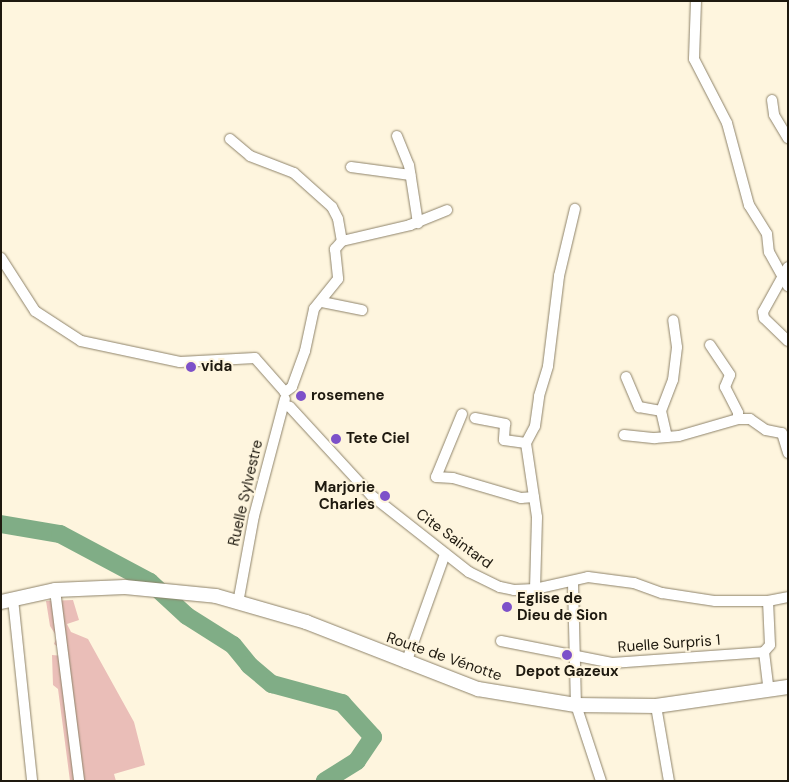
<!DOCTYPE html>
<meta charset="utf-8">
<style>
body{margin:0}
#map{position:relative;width:789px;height:782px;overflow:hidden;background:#fef5de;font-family:"DM Sans",sans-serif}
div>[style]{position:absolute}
.green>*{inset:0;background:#eabeb8}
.river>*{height:18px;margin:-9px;padding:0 9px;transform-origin:9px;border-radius:9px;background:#80ad86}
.roads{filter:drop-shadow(0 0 1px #8e836a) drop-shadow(0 0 1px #8e836a)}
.street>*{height:10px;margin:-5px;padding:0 5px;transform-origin:5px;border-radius:5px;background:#fff}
.secondary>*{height:14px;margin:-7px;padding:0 7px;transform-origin:7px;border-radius:7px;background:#fff}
.dots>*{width:14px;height:14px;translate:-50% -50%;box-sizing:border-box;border:2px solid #fef5de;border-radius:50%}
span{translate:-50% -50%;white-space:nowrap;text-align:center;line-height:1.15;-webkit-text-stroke:4px #fef5de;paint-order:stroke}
.poi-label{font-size:15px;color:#1e190f;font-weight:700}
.left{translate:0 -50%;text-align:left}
.right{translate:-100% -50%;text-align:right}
.street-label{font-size:15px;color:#1e190f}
.frame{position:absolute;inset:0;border:2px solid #1e190f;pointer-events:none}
</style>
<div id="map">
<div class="green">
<div style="clip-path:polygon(73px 600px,79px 620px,67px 624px,71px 632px,88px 639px,134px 722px,145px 765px,114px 774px,116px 781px,70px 781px,58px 689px,53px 685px,52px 655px,63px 656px,63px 650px,54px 644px,57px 637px,50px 626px,46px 601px)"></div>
</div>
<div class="river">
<div style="left:1px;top:524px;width:60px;rotate:9.6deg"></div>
<div style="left:60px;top:534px;width:102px;rotate:28.1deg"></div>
<div style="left:150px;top:582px;width:50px;rotate:42.6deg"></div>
<div style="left:187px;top:616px;width:54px;rotate:32.2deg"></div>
<div style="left:233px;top:645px;width:26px;rotate:51deg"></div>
<div style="left:249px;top:665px;width:30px;rotate:40deg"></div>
<div style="left:272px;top:684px;width:73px;rotate:15.2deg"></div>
<div style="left:342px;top:703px;width:46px;rotate:47.6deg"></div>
<div style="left:373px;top:737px;width:29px;rotate:124deg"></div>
<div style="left:357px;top:761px;width:38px;rotate:148deg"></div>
</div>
<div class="roads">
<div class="street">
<div style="left:696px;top:1px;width:58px;rotate:92deg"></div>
<div style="left:694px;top:59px;width:72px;rotate:62.7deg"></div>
<div style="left:727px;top:123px;width:85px;rotate:75deg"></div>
<div style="left:749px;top:205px;width:34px;rotate:58deg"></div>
<div style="left:767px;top:234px;width:18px;rotate:84deg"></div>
<div style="left:769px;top:252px;width:39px;rotate:61deg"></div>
<div style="left:772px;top:100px;width:15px;rotate:82deg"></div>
<div style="left:774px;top:115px;width:27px;rotate:59deg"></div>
<div style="left:397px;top:136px;width:31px;rotate:68deg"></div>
<div style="left:409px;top:165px;width:59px;rotate:81.2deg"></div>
<div style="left:230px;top:139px;width:26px;rotate:40deg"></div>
<div style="left:250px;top:156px;width:47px;rotate:21.1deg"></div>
<div style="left:294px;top:173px;width:51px;rotate:41.8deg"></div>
<div style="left:332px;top:207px;width:13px;rotate:63deg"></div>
<div style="left:338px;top:219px;width:22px;rotate:80deg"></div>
<div style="left:342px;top:241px;width:11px;rotate:131deg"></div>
<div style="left:335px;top:249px;width:30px;rotate:84deg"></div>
<div style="left:338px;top:279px;width:38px;rotate:129deg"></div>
<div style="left:314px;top:309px;width:43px;rotate:102.1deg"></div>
<div style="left:305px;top:351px;width:38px;rotate:110deg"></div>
<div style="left:292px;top:387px;width:9px;rotate:144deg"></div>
<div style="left:351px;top:167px;width:60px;rotate:7.7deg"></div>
<div style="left:342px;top:241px;width:70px;rotate:-13.2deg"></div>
<div style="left:410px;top:225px;width:40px;rotate:-22deg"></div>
<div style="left:1px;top:258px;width:63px;rotate:57.3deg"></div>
<div style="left:35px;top:311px;width:55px;rotate:33.1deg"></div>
<div style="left:81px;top:341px;width:101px;rotate:12deg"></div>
<div style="left:180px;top:362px;width:75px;rotate:-3.1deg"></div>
<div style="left:255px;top:358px;width:45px;rotate:48.6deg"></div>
<div style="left:788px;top:267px;width:51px;rotate:119.1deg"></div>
<div style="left:763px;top:312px;width:6px;rotate:81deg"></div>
<div style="left:764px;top:318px;width:33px;rotate:44deg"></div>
<div style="left:322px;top:302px;width:41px;rotate:11.3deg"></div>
<div style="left:710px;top:345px;width:36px;rotate:56deg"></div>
<div style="left:730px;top:375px;width:13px;rotate:113deg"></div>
<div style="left:725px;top:387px;width:29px;rotate:63deg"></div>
<div style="left:738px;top:413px;width:6px;rotate:90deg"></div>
<div style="left:626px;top:377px;width:33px;rotate:67deg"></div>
<div style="left:639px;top:407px;width:22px;rotate:10deg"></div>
<div style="left:284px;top:405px;width:6px;rotate:18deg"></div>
<div style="left:290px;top:407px;width:120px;rotate:47.4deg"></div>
<div style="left:371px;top:495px;width:125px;rotate:38.2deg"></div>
<div style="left:469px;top:572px;width:34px;rotate:26deg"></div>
<div style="left:500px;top:587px;width:14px;rotate:12deg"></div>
<div style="left:514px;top:590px;width:21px;rotate:-3deg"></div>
<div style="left:535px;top:589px;width:54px;rotate:-12.8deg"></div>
<div style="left:588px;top:577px;width:46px;rotate:7.4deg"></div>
<div style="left:634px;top:583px;width:30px;rotate:20deg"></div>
<div style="left:662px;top:593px;width:54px;rotate:8.6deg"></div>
<div style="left:715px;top:601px;width:53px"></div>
<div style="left:768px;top:601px;width:44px;rotate:87.4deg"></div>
<div style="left:770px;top:645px;width:9px;rotate:131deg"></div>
<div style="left:764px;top:652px;width:38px;rotate:83deg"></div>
<div style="left:462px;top:414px;width:68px;rotate:112.4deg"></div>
<div style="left:436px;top:477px;width:17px;rotate:3deg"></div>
<div style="left:453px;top:478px;width:71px;rotate:16.4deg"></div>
<div style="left:521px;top:498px;width:13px;rotate:-4deg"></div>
<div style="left:475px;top:418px;width:31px;rotate:11deg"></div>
<div style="left:505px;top:424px;width:16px;rotate:94deg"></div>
<div style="left:504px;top:440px;width:22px;rotate:8deg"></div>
<div style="left:624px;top:435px;width:31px;rotate:6deg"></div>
<div style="left:655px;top:438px;width:24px;rotate:-5deg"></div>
<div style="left:679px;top:436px;width:61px;rotate:-16.1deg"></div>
<div style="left:738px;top:419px;width:12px"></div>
<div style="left:750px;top:419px;width:19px;rotate:35deg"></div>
<div style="left:766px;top:430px;width:16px;rotate:11deg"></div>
<div style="left:782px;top:433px;width:21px;rotate:73deg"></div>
<div style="left:667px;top:437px;width:27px;rotate:-103deg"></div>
<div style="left:661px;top:411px;width:33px;rotate:-69deg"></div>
<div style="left:673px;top:380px;width:33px;rotate:-83deg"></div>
<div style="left:677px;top:347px;width:27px;rotate:-98deg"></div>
<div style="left:573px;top:583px;width:122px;rotate:88.6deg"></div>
<div style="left:576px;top:705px;width:80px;rotate:71.8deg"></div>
<div style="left:535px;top:589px;width:72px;rotate:-88.4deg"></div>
<div style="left:537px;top:517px;width:75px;rotate:-98.5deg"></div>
<div style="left:526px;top:443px;width:19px;rotate:-62deg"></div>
<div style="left:535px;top:426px;width:30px;rotate:-82deg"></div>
<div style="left:539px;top:396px;width:31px;rotate:-73deg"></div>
<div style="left:548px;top:366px;width:91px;rotate:-83deg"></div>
<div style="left:559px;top:276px;width:69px;rotate:-76.6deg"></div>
<div style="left:55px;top:590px;width:193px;rotate:82.8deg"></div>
<div style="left:13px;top:599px;width:183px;rotate:84deg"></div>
<div style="left:768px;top:601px;width:20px;rotate:-11deg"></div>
<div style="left:238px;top:603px;width:88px;rotate:-79.6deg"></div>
<div style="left:254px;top:516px;width:121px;rotate:-75.2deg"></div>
<div style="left:501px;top:641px;width:113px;rotate:11.2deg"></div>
<div style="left:612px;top:663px;width:152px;rotate:-4.1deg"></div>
<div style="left:406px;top:663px;width:116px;rotate:-70.3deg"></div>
<div style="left:656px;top:706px;width:76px;rotate:80.2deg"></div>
</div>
<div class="secondary">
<div style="left:1px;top:602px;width:55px;rotate:-12.5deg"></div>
<div style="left:55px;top:590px;width:70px;rotate:-2.5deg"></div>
<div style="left:125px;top:587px;width:91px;rotate:5.6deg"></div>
<div style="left:216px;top:596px;width:94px;rotate:16.1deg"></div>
<div style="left:306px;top:622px;width:185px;rotate:21.3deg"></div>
<div style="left:478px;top:689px;width:99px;rotate:9.3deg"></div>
<div style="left:576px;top:705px;width:80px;rotate:0.7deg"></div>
<div style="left:656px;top:706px;width:133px;rotate:-8.2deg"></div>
</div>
</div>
<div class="dots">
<div style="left:191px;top:367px;background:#7d51c9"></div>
<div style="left:301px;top:396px;background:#7d51c9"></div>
<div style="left:336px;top:439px;background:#7d51c9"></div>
<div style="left:385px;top:496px;background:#7d51c9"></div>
<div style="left:507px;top:607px;background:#7d51c9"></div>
<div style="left:567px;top:655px;background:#7d51c9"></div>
</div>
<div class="poi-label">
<span class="left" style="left:201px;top:367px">vida</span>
<span class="left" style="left:311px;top:396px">rosemene</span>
<span class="left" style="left:346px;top:439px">Tete Ciel</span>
<span class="right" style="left:375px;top:496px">Marjorie<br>Charles</span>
<span class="left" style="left:517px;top:607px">Eglise de<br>Dieu de Sion</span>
<span style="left:567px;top:672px">Depot Gazeux</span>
</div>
<div class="street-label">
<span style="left:246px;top:493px;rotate:-77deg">Ruelle Sylvestre</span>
<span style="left:454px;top:539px;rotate:36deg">Cite Saintard</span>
<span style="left:669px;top:644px;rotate:-4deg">Ruelle Surpris 1</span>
<span style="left:444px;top:657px;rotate:19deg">Route de Vénotte</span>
</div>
<div class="frame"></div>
</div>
